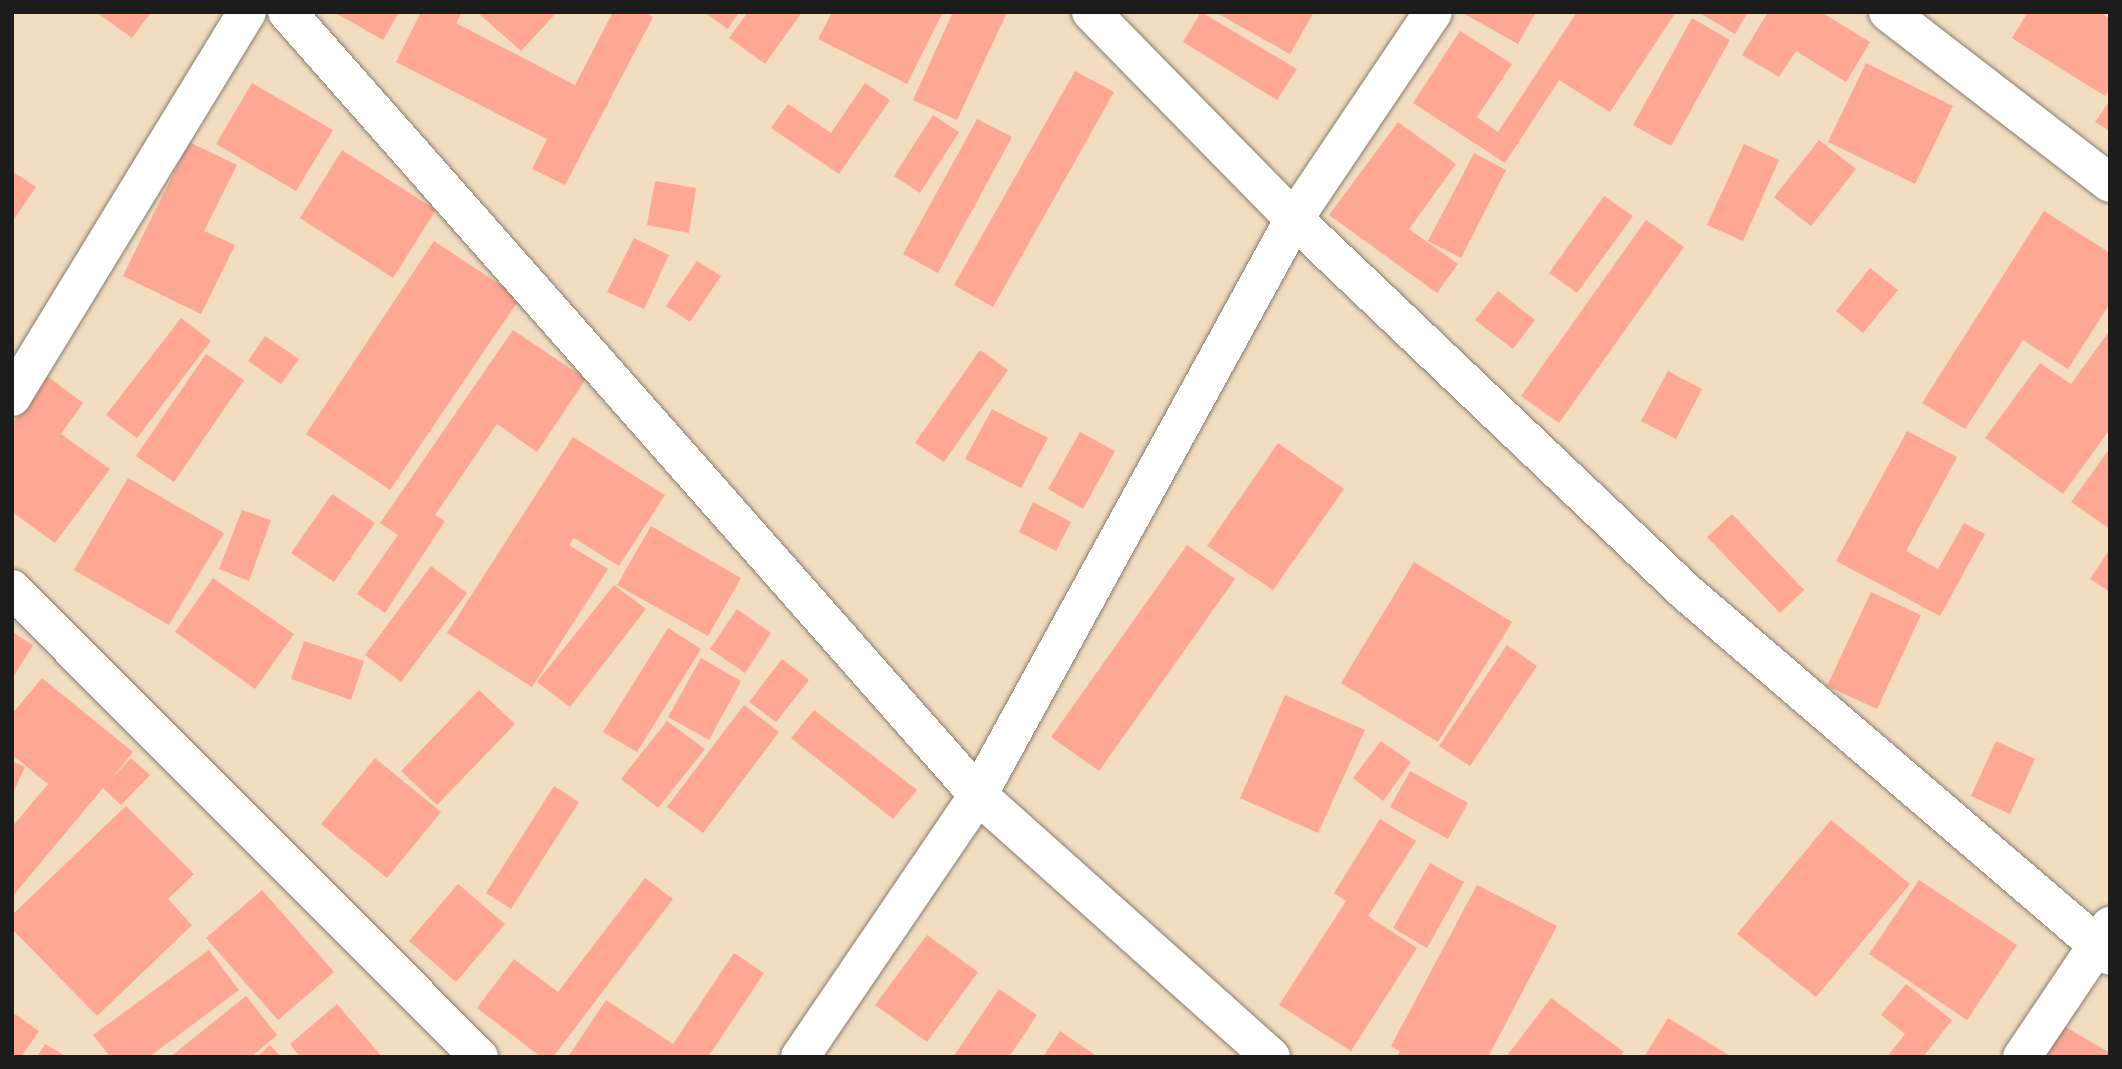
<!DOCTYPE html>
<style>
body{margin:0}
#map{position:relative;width:2122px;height:1069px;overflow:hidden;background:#f2ddc0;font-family:"Libre Bodoni",serif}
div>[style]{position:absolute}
.building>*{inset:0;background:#fea794}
.roads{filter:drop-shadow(0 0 2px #877c6e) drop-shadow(0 0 2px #877c6e)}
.street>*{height:38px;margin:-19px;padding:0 19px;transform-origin:19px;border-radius:19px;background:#fff}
.secondary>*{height:38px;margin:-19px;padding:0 19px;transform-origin:19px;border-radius:19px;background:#fff}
span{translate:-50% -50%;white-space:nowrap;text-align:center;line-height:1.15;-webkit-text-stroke:5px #f7f3e8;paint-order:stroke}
.frame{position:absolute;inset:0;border:14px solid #1c1c1c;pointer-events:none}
</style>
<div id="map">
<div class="building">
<div style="clip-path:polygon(96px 12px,151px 12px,132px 38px)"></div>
<div style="clip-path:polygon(334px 12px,399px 12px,383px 40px)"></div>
<div style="clip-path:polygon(421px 12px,462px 12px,456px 23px,575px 85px,613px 12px,644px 12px,653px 17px,565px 185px,532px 169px,547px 139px,396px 62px)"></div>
<div style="clip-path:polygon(477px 12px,557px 12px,521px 51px)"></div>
<div style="clip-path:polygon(704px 12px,739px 12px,728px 29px)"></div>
<div style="clip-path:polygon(748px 12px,802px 12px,765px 64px,729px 38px)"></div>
<div style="clip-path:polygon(832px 12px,943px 12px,907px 84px,818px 39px)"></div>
<div style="clip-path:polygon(953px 12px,1007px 12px,957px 120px,913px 100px)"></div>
<div style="clip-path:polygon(1201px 12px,1297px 69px,1277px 100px,1183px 42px)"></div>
<div style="clip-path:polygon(1215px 12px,1314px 12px,1290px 54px)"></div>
<div style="clip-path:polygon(1461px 12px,1536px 12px,1518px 44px)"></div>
<div style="clip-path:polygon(1577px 12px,1676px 12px,1610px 112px,1559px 80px,1505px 163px,1413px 103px,1460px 31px,1512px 64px,1477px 117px,1498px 132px)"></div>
<div style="clip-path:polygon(1698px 12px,1748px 12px,1735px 34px)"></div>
<div style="clip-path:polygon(1768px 12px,1821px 12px,1870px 42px,1846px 82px,1796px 51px,1779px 77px,1742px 55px)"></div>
<div style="clip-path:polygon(2028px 12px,2100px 12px,2110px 19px,2110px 88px,2105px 96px,2012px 38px)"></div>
<div style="clip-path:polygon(1692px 18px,1730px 40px,1671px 146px,1633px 125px)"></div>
<div style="clip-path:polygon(1866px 63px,1953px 106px,1915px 184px,1828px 142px)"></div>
<div style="clip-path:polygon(1075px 71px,1114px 92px,993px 307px,954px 285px)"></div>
<div style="clip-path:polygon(252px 83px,333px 130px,296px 191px,216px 144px)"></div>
<div style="clip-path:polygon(865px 83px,890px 100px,839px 174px,771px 128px,788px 104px,831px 133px)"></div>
<div style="clip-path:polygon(2110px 100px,2110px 131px,2095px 122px)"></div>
<div style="clip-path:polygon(933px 115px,959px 132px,920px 193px,894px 176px)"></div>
<div style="clip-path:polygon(977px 119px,1012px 137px,938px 273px,903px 254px)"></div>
<div style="clip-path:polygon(1398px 122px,1456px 164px,1409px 229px,1458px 264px,1437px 293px,1329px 215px)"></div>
<div style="clip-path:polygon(1819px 140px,1856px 169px,1811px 226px,1774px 197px)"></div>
<div style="clip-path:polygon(189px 142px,237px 165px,204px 231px,235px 245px,201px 314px,123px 276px)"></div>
<div style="clip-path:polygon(1744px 144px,1779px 160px,1743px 241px,1707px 225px)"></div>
<div style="clip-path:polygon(342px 150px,436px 210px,393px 278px,300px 218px)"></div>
<div style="clip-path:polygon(1474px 153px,1506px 170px,1461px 258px,1428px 241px)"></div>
<div style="clip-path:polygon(12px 171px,36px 187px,12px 222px)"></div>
<div style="clip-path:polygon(655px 181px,696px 188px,689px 233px,647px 225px)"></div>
<div style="clip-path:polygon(1604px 196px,1633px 216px,1577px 293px,1549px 273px)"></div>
<div style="clip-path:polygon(2044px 211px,2110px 253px,2110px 303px,2068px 369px,2023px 340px,1965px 429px,1922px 403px)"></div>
<div style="clip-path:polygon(1646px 220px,1684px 247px,1559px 423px,1521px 396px)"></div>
<div style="clip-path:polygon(634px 238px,669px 255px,644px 309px,607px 292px)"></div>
<div style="clip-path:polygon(434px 241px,520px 298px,390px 490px,306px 434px)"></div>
<div style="clip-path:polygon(697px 261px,721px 276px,690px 322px,666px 306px)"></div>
<div style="clip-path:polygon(1870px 268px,1898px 290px,1863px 333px,1836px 311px)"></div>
<div style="clip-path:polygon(1498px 291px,1535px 320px,1513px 349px,1475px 320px)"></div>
<div style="clip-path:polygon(181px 318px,211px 341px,137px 438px,106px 415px)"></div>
<div style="clip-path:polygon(513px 330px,586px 379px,537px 452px,497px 424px,435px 515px,445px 521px,385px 613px,357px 594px,398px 535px,380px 523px)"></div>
<div style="clip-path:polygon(2110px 330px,2110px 429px,2063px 494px,1985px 438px,2040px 363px,2071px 384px)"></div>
<div style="clip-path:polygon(265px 336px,299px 359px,281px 384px,248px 361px)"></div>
<div style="clip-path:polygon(980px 350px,1008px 370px,944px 462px,915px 443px)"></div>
<div style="clip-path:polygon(206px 354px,244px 380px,174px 482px,136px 456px)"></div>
<div style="clip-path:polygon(1668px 371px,1702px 389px,1676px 439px,1641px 421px)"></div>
<div style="clip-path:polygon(47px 376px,83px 403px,61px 434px,110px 469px,55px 543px,12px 512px,12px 424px)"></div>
<div style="clip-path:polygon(992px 409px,1048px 438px,1021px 488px,965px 459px)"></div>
<div style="clip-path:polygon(1907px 431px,1957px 457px,1906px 551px,1938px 569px,1964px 523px,1985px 534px,1940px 616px,1836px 561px)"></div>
<div style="clip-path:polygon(1080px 432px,1115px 451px,1083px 509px,1048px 489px)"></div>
<div style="clip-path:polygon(573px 437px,665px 495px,619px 566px,574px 538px,569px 545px,608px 569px,532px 687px,447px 633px)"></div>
<div style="clip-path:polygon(1278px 443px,1344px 489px,1273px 590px,1207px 546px)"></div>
<div style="clip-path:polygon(2110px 448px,2110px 529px,2071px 502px)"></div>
<div style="clip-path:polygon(128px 478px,224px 533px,169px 625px,74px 570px)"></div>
<div style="clip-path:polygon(332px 494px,375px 523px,334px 582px,291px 553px)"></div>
<div style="clip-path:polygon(1033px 502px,1071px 522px,1056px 551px,1019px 532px)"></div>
<div style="clip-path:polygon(242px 510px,271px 520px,249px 581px,219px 569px)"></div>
<div style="clip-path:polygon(1732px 514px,1804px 590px,1780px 613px,1707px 537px)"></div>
<div style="clip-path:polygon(651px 526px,741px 578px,708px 636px,617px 585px)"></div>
<div style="clip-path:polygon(1187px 545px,1235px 579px,1099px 771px,1051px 737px)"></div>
<div style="clip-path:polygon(2110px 549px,2110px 592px,2090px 579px)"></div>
<div style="clip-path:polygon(1414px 562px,1512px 622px,1438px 742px,1341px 683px)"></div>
<div style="clip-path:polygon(431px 566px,467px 593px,401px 682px,365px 655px)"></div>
<div style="clip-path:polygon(213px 578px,294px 634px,255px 689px,175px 632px)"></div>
<div style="clip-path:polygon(614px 585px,646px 609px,570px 707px,537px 682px)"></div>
<div style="clip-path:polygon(1871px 592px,1921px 615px,1877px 709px,1827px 686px)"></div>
<div style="clip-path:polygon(737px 609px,771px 633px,745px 673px,710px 649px)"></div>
<div style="clip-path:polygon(668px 628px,701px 649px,637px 752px,603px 732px)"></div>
<div style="clip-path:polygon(12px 632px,33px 645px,12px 679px)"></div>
<div style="clip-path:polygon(304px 641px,364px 661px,351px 700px,291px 679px)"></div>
<div style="clip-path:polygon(1507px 645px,1537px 666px,1470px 766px,1439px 746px)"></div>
<div style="clip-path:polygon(701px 658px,741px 681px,709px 740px,668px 717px)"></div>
<div style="clip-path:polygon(782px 659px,809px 680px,776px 722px,749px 702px)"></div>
<div style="clip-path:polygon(42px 678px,133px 752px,111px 779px,131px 758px,150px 775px,121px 805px,103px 788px,12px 897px,12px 827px,48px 784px,12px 755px,12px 714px)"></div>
<div style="clip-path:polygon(479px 690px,515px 724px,437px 805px,401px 771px)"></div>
<div style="clip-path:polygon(1285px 695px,1365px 730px,1318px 833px,1240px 798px)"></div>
<div style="clip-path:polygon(744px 705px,779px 732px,703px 833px,667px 807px)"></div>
<div style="clip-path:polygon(814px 710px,917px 790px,893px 819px,791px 738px)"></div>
<div style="clip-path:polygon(667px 721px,705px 749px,658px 808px,621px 779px)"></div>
<div style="clip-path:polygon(1381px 741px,1411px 762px,1383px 801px,1353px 778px)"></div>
<div style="clip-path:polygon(1996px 741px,2035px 759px,2010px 814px,1971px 796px)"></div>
<div style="clip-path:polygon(375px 758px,441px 812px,387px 878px,321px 824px)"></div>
<div style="clip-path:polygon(12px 761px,25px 767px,12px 795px)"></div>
<div style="clip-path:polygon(1410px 771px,1468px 803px,1448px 839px,1390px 807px)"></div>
<div style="clip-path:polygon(554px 786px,579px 802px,511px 909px,486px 893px)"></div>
<div style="clip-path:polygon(126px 806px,194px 874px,168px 899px,192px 925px,97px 1016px,12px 929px,12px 915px)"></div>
<div style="clip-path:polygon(1380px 819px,1416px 841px,1368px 916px,1417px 948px,1351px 1051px,1279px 1005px,1346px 901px,1334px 893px)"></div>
<div style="clip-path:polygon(1831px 820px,1910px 884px,1816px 997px,1737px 934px)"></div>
<div style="clip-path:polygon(1430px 863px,1464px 882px,1427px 948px,1393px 928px)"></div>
<div style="clip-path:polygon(645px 878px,673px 899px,553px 1057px,541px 1057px,477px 1008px,514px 959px,558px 992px)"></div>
<div style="clip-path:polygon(1919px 880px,2017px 945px,1967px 1020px,1869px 954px)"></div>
<div style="clip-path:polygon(458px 884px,505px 924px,456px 982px,409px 941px)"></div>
<div style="clip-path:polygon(1477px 885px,1557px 926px,1488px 1057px,1397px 1057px,1400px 1051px,1391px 1046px)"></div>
<div style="clip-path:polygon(262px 890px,334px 972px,278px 1020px,206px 938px)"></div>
<div style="clip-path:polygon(927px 935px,978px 972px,927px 1042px,875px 1005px)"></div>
<div style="clip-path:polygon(209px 950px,239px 990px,149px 1057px,110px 1057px,93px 1035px)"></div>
<div style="clip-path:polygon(734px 953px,764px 973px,708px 1057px,568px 1057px,606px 1000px,673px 1044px)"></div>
<div style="clip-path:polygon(1906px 984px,1952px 1020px,1923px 1057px,1887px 1057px,1905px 1034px,1881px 1015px)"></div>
<div style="clip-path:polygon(999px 989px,1037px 1015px,1009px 1057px,953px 1057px)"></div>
<div style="clip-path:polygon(246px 996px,277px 1035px,251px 1057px,170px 1057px)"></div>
<div style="clip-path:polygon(1551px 998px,1624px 1052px,1620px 1057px,1506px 1057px)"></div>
<div style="clip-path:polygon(337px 1004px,382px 1057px,300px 1057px,290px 1044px)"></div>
<div style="clip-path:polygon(12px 1012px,39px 1031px,21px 1057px,12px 1057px)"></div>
<div style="clip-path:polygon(1668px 1018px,1732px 1057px,1644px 1057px)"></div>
<div style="clip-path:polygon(2059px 1023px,2110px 1053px,2110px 1057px,2038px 1057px)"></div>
<div style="clip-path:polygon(1060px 1031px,1098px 1057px,1043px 1057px)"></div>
<div style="clip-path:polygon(45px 1044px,67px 1057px,37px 1057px)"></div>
<div style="clip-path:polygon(270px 1045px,281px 1057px,257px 1057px)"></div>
</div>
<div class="roads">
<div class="street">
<div style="left:287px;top:12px;width:1044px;rotate:48.57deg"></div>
<div style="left:978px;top:795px;width:393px;rotate:41.8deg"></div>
<div style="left:1091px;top:12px;width:290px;rotate:45.6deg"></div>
<div style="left:1294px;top:219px;width:543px;rotate:43.58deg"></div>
<div style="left:1687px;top:593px;width:557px;rotate:40.63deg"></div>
<div style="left:1888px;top:12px;width:280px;rotate:37.6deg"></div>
<div style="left:12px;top:397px;width:451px;rotate:-58.6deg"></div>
<div style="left:12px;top:589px;width:661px;rotate:45.06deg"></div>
<div style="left:800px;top:1057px;width:317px;rotate:-55.8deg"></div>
<div style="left:978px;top:795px;width:657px;rotate:-61.25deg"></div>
<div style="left:1294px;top:219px;width:249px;rotate:-56.1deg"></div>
</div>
<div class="secondary">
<div style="left:2022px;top:1057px;width:158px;rotate:-56.1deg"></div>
</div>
</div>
<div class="frame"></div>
</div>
